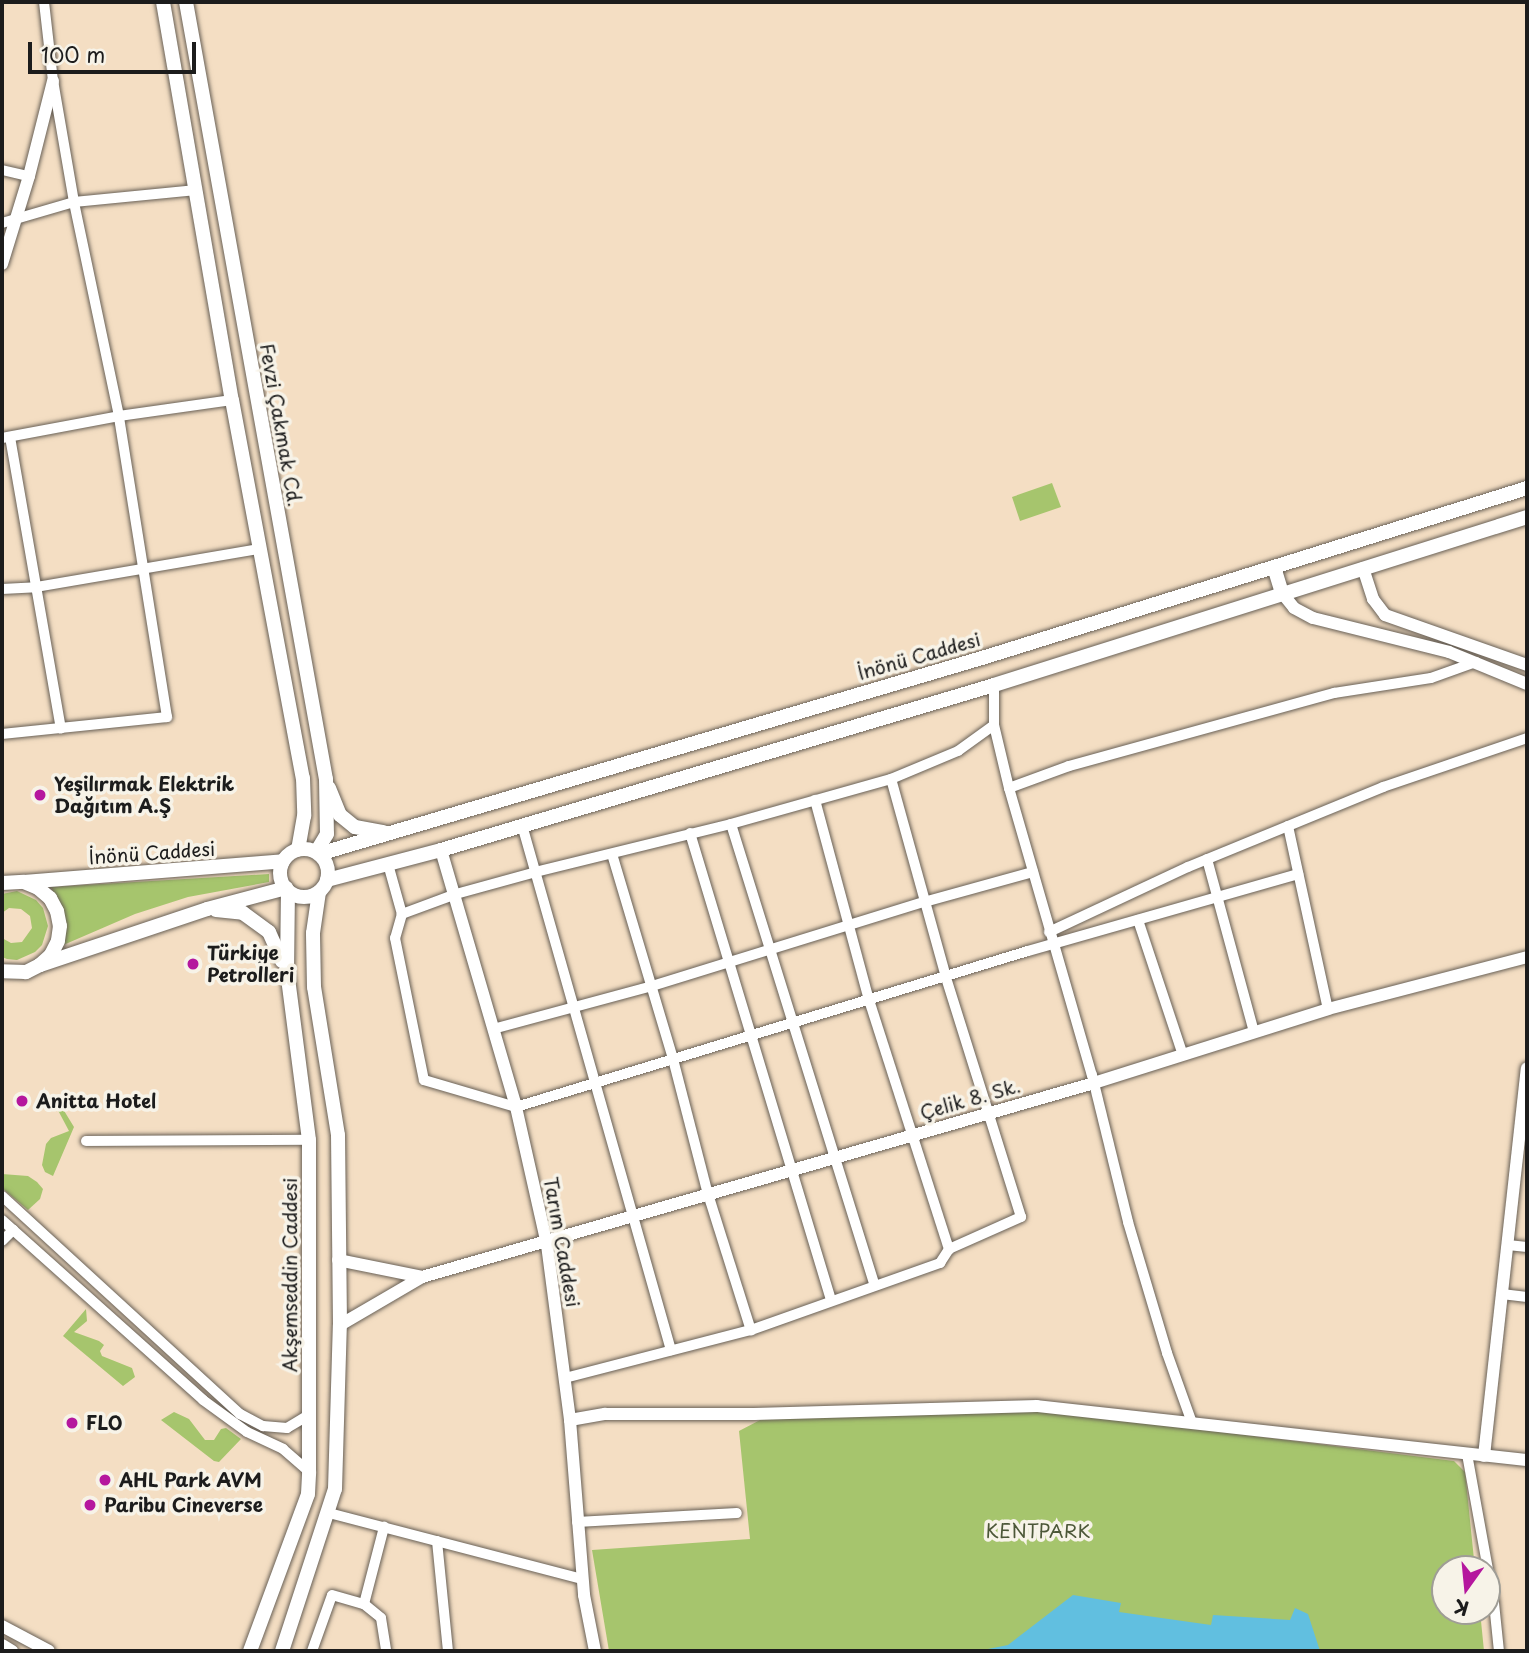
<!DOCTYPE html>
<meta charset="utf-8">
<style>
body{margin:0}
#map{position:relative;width:1529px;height:1653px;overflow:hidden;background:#f4dec3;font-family:"Playpen Sans",sans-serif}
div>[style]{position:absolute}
.green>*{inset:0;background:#a6c56d}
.water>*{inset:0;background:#61bfe0}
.roads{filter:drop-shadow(0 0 2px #686056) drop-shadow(0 0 2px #686056)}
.minor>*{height:10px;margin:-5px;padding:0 5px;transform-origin:5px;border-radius:5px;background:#fff}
.tertiary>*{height:12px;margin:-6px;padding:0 6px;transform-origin:6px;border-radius:6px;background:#fff}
.secondary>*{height:14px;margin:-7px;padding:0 7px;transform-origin:7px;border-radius:7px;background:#fff}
.secondary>.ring{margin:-7px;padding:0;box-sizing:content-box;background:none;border:14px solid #fff;border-radius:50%}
.primary>*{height:14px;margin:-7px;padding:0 7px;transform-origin:7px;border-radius:7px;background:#fff}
.dots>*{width:19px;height:19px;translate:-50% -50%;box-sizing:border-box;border:4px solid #f7f3e8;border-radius:50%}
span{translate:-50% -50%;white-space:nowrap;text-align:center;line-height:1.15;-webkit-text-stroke:7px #f7f3e8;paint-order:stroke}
.street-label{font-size:19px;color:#1c1c1c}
.poi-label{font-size:19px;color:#1c1c1c;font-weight:700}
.left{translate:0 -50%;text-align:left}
.park-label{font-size:19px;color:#4c5738}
.frame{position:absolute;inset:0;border:4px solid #1c1c1c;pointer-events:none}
.north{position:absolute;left:1431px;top:1555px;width:70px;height:70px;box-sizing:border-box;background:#f7f3e8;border:2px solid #9f9d96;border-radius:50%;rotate:195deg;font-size:19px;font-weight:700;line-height:28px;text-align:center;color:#1c1c1c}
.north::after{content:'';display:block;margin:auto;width:24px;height:32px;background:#b5179e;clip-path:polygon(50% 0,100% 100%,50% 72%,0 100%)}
.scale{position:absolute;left:28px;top:42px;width:168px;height:32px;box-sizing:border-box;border:4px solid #1c1c1c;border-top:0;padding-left:9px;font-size:21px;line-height:24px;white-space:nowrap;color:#1c1c1c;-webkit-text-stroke:5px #f7f3e8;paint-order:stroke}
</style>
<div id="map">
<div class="green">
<div style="clip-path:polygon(1052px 483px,1061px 507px,1020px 521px,1012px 497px)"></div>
<div style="clip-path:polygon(269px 874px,269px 882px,188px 897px,135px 914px,61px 946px,60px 904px,51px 887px)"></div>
<div style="clip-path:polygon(17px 891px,36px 900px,43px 908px,48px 926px,42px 945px,35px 952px,17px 960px,7px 959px,2px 957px,2px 938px,11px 943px,22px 942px,32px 928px,30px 916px,21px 909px,9px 908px,2px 913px,2px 894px)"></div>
<div style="clip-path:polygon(55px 1096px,74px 1127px,53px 1176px,45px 1172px,42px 1165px,46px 1144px,51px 1138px,69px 1131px,52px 1099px)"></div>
<div style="clip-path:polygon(2px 1174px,28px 1176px,37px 1182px,43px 1189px,40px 1199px,28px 1210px,2px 1188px)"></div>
<div style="clip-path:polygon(86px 1309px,87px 1321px,74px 1332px,99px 1341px,104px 1345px,100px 1351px,102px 1356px,132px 1368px,135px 1377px,123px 1386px,63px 1336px)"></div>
<div style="clip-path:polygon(1052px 1411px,1454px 1461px,1465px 1472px,1475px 1569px,1445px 1569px,1445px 1611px,1480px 1611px,1484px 1651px,609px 1651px,592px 1550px,750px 1539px,739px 1431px,762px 1419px)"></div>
<div style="clip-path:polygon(174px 1412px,189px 1419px,205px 1440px,214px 1440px,221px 1429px,226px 1428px,241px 1439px,219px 1462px,214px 1461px,161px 1420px)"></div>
</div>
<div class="water">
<div style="clip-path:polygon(1073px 1595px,1121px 1603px,1119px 1612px,1211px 1625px,1213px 1615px,1290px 1620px,1295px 1608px,1308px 1614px,1320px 1651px,978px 1651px,1008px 1645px)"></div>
</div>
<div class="roads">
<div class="minor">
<div style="left:2px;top:170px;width:28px;rotate:13deg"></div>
<div style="left:2px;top:223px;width:75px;rotate:-16.3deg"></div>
<div style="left:74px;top:202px;width:123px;rotate:-5.6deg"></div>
<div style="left:10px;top:437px;width:296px;rotate:80.1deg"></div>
<div style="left:2px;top:438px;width:119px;rotate:-10.6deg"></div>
<div style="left:119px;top:416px;width:114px;rotate:-8.1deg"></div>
<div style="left:2px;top:589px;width:34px;rotate:-3deg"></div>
<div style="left:36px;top:587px;width:226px;rotate:-9.7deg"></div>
<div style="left:994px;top:685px;width:40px;rotate:90deg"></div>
<div style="left:994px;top:725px;width:65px;rotate:76.6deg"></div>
<div style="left:1009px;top:788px;width:299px;rotate:73.9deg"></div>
<div style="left:1092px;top:1075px;width:151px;rotate:76.2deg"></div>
<div style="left:1128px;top:1222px;width:137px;rotate:73.4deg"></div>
<div style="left:1167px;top:1353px;width:74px;rotate:70.3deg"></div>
<div style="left:994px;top:725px;width:44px;rotate:144.2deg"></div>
<div style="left:958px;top:751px;width:73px;rotate:157.3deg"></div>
<div style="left:891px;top:779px;width:166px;rotate:164.3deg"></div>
<div style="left:731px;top:824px;width:201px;rotate:166.2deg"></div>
<div style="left:536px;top:872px;width:83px;rotate:164.6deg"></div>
<div style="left:456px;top:894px;width:58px;rotate:159.7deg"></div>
<div style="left:402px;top:914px;width:25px;rotate:106deg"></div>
<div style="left:395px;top:938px;width:145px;rotate:78.5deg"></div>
<div style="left:424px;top:1080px;width:96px;rotate:16.4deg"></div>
<div style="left:516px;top:1107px;width:535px;rotate:-16.95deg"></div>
<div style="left:1028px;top:951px;width:281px;rotate:-15.9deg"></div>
<div style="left:2px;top:734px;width:166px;rotate:-5.9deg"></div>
<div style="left:167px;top:717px;width:305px;rotate:-99.1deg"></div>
<div style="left:119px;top:416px;width:219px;rotate:-101.9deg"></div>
<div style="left:74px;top:202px;width:123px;rotate:-99.8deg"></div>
<div style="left:53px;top:81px;width:80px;rotate:-96.5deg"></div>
<div style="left:1009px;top:788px;width:64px;rotate:-20.1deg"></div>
<div style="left:1069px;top:766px;width:275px;rotate:-15.4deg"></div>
<div style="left:1334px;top:693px;width:98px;rotate:-8.8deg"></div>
<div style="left:1431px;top:678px;width:48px;rotate:-19.6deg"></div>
<div style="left:815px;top:800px;width:207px;rotate:74.9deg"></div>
<div style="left:869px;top:1000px;width:262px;rotate:72.2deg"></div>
<div style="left:731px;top:824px;width:483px;rotate:72.7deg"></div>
<div style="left:522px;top:825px;width:546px;rotate:74.16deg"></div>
<div style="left:1288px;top:826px;width:187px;rotate:77.7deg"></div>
<div style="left:690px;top:833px;width:488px;rotate:73.2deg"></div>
<div style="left:612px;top:854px;width:214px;rotate:73.4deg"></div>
<div style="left:673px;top:1059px;width:139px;rotate:75.5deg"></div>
<div style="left:708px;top:1194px;width:143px;rotate:72.5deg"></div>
<div style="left:1207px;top:859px;width:179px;rotate:74.8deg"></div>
<div style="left:388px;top:864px;width:52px;rotate:74.4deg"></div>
<div style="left:1138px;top:920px;width:142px;rotate:71.6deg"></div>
<div style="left:1049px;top:932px;width:153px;rotate:-25.1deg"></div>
<div style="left:1188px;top:867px;width:211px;rotate:-22.3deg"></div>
<div style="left:1383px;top:787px;width:152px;rotate:-18.8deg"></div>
<div style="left:493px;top:1029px;width:165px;rotate:-15.1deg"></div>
<div style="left:652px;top:986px;width:285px;rotate:-17.2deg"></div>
<div style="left:924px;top:902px;width:113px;rotate:-15.4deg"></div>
<div style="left:86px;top:1141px;width:223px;rotate:-0.3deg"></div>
<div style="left:2px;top:1196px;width:323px;rotate:42.5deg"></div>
<div style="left:240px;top:1414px;width:26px;rotate:28deg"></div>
<div style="left:263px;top:1426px;width:24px;rotate:5deg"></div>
<div style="left:287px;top:1428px;width:27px;rotate:-31deg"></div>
<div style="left:2px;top:1220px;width:270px;rotate:41.8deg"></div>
<div style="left:203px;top:1400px;width:54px;rotate:36deg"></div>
<div style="left:247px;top:1432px;width:40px;rotate:25deg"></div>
<div style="left:283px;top:1449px;width:35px;rotate:41deg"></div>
<div style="left:2px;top:1241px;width:16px;rotate:-45deg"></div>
<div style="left:1508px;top:1245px;width:19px;rotate:6deg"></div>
<div style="left:1502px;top:1294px;width:25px;rotate:7deg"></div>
<div style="left:565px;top:1378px;width:192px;rotate:-14.5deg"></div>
<div style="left:751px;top:1330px;width:201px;rotate:-19.5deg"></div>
<div style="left:940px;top:1263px;width:17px;rotate:-57deg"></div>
<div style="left:949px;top:1249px;width:79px;rotate:-24deg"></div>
<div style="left:1021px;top:1217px;width:251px;rotate:-107.4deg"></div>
<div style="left:946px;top:977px;width:205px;rotate:-105.5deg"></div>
<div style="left:1467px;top:1454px;width:151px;rotate:79.7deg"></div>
<div style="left:1494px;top:1603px;width:48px;rotate:84.1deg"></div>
<div style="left:329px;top:1513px;width:262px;rotate:14.6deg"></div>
<div style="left:577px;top:1522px;width:160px;rotate:-3.2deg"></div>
<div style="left:437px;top:1541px;width:111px;rotate:84.3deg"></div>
<div style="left:364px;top:1604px;width:80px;rotate:-75.4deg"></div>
<div style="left:312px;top:1651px;width:59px;rotate:-70.3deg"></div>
<div style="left:332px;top:1595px;width:33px;rotate:16deg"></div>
<div style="left:364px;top:1604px;width:22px;rotate:39deg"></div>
<div style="left:381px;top:1618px;width:33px;rotate:81deg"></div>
</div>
<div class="tertiary">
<div style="left:2px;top:264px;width:92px;rotate:-72.9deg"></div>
<div style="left:29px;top:176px;width:98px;rotate:-75.8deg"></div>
<div style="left:1363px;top:568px;width:33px;rotate:72deg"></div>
<div style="left:1373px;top:599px;width:20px;rotate:53deg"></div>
<div style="left:1385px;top:615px;width:151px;rotate:19.4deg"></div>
<div style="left:1282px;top:593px;width:19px;rotate:51deg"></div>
<div style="left:1294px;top:608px;width:21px;rotate:28deg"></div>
<div style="left:1313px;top:618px;width:140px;rotate:14deg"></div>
<div style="left:1449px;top:652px;width:84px;rotate:22.3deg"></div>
<div style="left:441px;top:850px;width:268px;rotate:73.7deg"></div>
<div style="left:516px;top:1107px;width:141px;rotate:77.3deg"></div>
<div style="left:547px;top:1245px;width:177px;rotate:82.5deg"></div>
<div style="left:570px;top:1420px;width:176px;rotate:85.4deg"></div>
<div style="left:584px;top:1595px;width:57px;rotate:78.9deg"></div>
<div style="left:338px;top:1260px;width:86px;rotate:11.4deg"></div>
<div style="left:340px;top:1325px;width:95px;rotate:-30.3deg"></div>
<div style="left:422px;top:1277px;width:699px;rotate:-16.1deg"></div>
<div style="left:1094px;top:1083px;width:245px;rotate:-17.5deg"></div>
<div style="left:1328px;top:1009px;width:206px;rotate:-14.6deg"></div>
<div style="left:570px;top:1420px;width:36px;rotate:-10deg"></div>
<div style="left:605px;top:1414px;width:149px"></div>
<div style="left:754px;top:1414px;width:283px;rotate:-1.6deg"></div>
<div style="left:1037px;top:1406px;width:493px;rotate:6.3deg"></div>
<div style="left:1484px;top:1456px;width:390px;rotate:-83.7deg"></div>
<div style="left:2px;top:1626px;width:53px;rotate:28deg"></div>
<div style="left:2px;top:1645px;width:12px;rotate:31deg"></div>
</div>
<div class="secondary">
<div style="left:163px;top:2px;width:404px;rotate:80.2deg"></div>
<div style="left:232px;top:400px;width:385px;rotate:79.4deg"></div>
<div style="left:303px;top:778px;width:38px;rotate:88deg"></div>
<div style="left:304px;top:816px;width:34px;rotate:100deg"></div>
<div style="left:186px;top:2px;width:790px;rotate:79.79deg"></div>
<div style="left:326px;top:779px;width:55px;rotate:89deg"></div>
<div style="left:327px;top:834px;width:21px;rotate:121deg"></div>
<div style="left:329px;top:788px;width:29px;rotate:68deg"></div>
<div style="left:340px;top:815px;width:19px;rotate:39deg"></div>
<div style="left:355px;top:827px;width:29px;rotate:10deg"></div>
<div class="ring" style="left:280px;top:849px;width:34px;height:34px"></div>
<div style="left:319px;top:854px;width:691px;rotate:-16.47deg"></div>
<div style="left:982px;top:658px;width:571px;rotate:-17.32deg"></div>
<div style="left:327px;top:880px;width:118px;rotate:-14.7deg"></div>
<div style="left:441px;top:850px;width:577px;rotate:-16.61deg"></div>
<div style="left:994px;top:685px;width:559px;rotate:-17.49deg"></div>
<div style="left:24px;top:882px;width:260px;rotate:-4.6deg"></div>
<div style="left:2px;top:883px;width:22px;rotate:-3deg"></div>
<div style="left:24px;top:882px;width:15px;rotate:23deg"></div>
<div style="left:38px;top:888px;width:16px;rotate:40deg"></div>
<div style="left:50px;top:898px;width:15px;rotate:62deg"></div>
<div style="left:57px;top:911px;width:15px;rotate:79deg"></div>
<div style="left:60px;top:926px;width:15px;rotate:98deg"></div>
<div style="left:58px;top:941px;width:16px;rotate:117deg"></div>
<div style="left:51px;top:955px;width:15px;rotate:138deg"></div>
<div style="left:40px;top:965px;width:16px;rotate:153deg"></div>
<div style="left:26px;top:972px;width:24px;rotate:-178deg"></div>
<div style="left:216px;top:910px;width:27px;rotate:6deg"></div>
<div style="left:243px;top:913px;width:32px;rotate:36deg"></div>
<div style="left:269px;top:932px;width:32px;rotate:66deg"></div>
<div style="left:40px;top:965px;width:176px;rotate:-18.5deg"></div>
<div style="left:207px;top:909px;width:82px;rotate:-14.9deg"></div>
<div style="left:250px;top:1651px;width:167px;rotate:-69.7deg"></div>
<div style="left:308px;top:1494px;width:22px;rotate:-87deg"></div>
<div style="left:309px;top:1472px;width:332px;rotate:-90deg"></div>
<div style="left:309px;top:1140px;width:170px;rotate:-97.4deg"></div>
<div style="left:287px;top:971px;width:80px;rotate:-89.3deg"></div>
<div style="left:282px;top:1651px;width:170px;rotate:-71.9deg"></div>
<div style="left:335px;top:1489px;width:164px;rotate:-88.3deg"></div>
<div style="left:340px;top:1325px;width:190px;rotate:-90.6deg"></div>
<div style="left:338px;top:1135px;width:150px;rotate:-99.2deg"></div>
<div style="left:314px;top:987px;width:54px;rotate:-91.1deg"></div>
<div style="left:313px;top:933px;width:41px;rotate:-81.7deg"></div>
</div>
<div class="primary">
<div style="left:1274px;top:567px;width:27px;rotate:73deg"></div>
</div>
</div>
<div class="dots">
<div style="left:40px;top:795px;background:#b5179e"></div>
<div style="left:193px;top:964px;background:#b5179e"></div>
<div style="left:22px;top:1101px;background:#b5179e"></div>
<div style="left:72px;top:1423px;background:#b5179e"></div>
<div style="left:105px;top:1480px;background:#b5179e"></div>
<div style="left:90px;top:1505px;background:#b5179e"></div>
</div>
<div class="street-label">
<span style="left:281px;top:425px;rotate:80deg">Fevzi Çakmak Cd.</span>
<span style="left:919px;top:656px;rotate:-16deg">İnönü Caddesi</span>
<span style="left:152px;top:853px;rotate:-4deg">İnönü Caddesi</span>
<span style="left:970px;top:1099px;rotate:-16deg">Çelik 8. Sk.</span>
<span style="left:562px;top:1242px;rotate:80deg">Tarım Caddesi</span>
<span style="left:290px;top:1275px;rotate:-90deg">Akşemseddin Caddesi</span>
</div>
<div class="poi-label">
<span class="left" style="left:54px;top:795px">Yeşilırmak Elektrik<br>Dağıtım A.Ş</span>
<span class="left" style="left:207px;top:964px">Türkiye<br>Petrolleri</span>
<span class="left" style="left:36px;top:1101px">Anitta Hotel</span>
<span class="left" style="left:86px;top:1423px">FLO</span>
<span class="left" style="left:119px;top:1480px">AHL Park AVM</span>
<span class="left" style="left:104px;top:1505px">Paribu Cineverse</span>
</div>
<div class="park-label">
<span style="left:1038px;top:1531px">KENTPARK</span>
</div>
<div class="frame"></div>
<div class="north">K</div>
<div class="scale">100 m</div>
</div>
